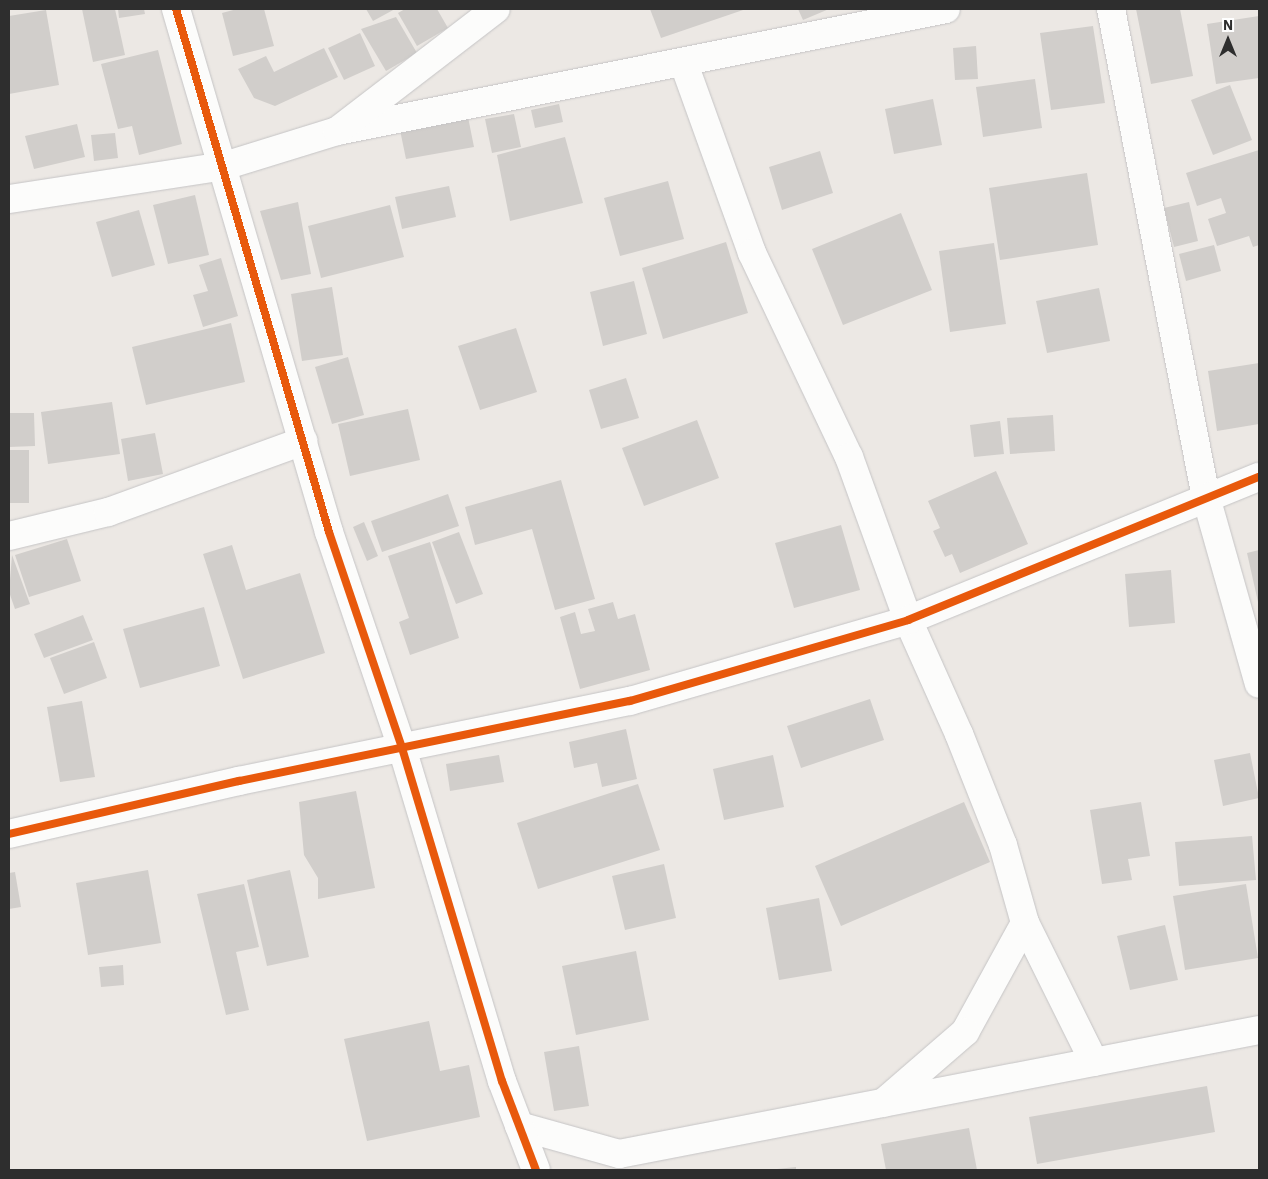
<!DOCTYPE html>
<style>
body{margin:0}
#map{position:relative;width:1268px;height:1179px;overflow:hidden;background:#ece8e4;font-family:"IBM Plex Sans",sans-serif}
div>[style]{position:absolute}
.building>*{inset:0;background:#d1cecb}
.roads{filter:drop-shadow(0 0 1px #c5c4c5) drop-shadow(0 0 1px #c5c4c5)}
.minor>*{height:28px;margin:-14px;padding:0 14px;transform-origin:14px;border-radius:14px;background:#fcfcfb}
.tertiary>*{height:28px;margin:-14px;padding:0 14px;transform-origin:14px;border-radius:14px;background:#fcfcfb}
.cycleway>*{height:8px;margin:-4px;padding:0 4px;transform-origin:4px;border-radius:4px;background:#e8590c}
span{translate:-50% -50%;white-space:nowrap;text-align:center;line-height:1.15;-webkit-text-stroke:4.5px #fff;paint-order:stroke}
.frame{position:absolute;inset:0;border:10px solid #2e2e2e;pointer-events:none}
.north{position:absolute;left:1203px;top:15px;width:50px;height:50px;-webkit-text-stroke:4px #fff;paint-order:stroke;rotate:0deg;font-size:14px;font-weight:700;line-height:20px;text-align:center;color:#2e2e2e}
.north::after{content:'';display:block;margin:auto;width:18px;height:22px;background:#2e2e2e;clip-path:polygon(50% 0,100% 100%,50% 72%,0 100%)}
</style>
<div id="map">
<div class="building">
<div style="clip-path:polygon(82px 9px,115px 9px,125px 55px,93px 62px)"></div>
<div style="clip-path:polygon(118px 9px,144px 9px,145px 14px,119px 18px)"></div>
<div style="clip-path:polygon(237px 9px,264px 9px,274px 46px,233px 56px,222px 13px)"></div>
<div style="clip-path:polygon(366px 9px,395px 9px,373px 21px)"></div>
<div style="clip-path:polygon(405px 9px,437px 9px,448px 28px,417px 46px,398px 13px)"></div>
<div style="clip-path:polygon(650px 9px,746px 9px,661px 38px)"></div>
<div style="clip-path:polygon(798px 9px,829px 9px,803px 20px)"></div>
<div style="clip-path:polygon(1136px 9px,1180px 9px,1193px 76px,1151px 84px)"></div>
<div style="clip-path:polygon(46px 10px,59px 85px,9px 94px,9px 16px)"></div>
<div style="clip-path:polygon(1259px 16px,1259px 78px,1216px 84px,1207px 24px)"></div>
<div style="clip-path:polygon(396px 17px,417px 53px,386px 71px,361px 29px)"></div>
<div style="clip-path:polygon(1093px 26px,1105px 103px,1051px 110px,1040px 33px)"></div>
<div style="clip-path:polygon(360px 33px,375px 66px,344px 80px,328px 48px)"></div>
<div style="clip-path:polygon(976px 46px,978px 79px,955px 80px,953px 48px)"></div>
<div style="clip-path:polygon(324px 48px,338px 77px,275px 106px,254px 98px,238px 69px,266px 56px,274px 72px)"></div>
<div style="clip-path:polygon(158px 50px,182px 144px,139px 155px,132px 126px,118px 129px,101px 64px)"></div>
<div style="clip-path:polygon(1035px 79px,1042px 128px,983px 137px,976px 87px)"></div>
<div style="clip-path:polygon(1230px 85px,1252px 140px,1213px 155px,1191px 100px)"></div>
<div style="clip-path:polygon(933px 99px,942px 145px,894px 154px,885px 109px)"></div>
<div style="clip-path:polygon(559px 104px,563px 122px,535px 128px,531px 110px)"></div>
<div style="clip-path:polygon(514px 114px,521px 147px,492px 153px,485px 119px)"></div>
<div style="clip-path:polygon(468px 117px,474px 147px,406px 159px,400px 130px)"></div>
<div style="clip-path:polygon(77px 124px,85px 157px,34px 169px,25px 136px)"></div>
<div style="clip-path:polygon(115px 133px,118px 158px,94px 161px,91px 135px)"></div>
<div style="clip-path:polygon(565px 137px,583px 203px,510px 221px,497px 155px)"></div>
<div style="clip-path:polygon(1259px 150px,1259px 245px,1253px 247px,1249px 236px,1217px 246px,1208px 219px,1226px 213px,1221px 198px,1197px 206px,1186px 173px)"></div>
<div style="clip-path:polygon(820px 151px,833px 193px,782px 210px,769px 167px)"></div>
<div style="clip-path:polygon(1087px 173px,1098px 245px,1000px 260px,989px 188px)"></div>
<div style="clip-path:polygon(668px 181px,684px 239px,620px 256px,604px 198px)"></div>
<div style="clip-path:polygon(449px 186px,456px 217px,402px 229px,395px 197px)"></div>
<div style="clip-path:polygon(195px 195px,209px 255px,168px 264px,153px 205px)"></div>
<div style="clip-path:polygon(298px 202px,311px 274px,281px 280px,260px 211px)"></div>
<div style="clip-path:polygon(1189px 202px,1198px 241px,1174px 247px,1164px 208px)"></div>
<div style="clip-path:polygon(390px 205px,404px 257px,321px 278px,308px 226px)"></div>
<div style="clip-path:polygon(139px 210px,155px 265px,112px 277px,96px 222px)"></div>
<div style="clip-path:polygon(901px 213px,932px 290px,843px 325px,812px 249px)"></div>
<div style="clip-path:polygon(726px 242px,748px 313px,663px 339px,642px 268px)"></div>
<div style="clip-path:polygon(994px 243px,1006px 324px,950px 332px,939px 251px)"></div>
<div style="clip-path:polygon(1214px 245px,1221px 271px,1186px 281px,1179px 254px)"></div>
<div style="clip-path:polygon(221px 258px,238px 316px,203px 327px,193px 295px,208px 291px,199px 265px)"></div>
<div style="clip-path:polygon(634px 281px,647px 334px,603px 346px,590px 292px)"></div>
<div style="clip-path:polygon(332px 287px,343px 355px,302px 361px,291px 294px)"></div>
<div style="clip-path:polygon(1099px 288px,1110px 341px,1047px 353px,1036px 301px)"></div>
<div style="clip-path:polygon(231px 323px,245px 382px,146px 405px,132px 347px)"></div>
<div style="clip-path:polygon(516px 328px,537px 392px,480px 410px,458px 346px)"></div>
<div style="clip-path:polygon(348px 357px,364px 415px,332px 424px,315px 367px)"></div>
<div style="clip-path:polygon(1259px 363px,1259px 424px,1217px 431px,1208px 371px)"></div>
<div style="clip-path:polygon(626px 378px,639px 418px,601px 429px,589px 390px)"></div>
<div style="clip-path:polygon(112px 402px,120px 454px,48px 464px,41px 412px)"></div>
<div style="clip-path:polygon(408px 409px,420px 460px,350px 476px,338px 424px)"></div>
<div style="clip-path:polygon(9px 413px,34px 413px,35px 446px,9px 447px)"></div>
<div style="clip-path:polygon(1053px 415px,1055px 451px,1010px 454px,1007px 418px)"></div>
<div style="clip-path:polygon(697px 420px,719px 478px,644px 506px,622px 448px)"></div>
<div style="clip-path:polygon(1000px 421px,1004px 454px,974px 457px,970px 425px)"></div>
<div style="clip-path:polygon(155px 433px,163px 474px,128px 481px,121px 439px)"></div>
<div style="clip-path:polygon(9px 450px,29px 450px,29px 503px,9px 503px)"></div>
<div style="clip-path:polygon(996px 471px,1028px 544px,960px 573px,952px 554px,945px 557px,933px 531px,940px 528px,928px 501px)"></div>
<div style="clip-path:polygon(561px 480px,595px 599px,555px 610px,532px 529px,475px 545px,465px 507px)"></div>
<div style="clip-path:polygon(448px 494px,459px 526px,382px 552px,371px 521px)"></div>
<div style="clip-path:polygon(364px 522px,378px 556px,367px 561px,353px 527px)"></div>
<div style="clip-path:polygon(841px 525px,860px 590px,794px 608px,775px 543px)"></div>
<div style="clip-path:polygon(459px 532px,483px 594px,456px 604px,432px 542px)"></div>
<div style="clip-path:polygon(67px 539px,81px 581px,29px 597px,15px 555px)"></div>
<div style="clip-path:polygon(430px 542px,459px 638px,410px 655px,399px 622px,409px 618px,388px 556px)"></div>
<div style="clip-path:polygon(232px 545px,246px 590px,300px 573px,325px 653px,243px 679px,203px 554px)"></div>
<div style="clip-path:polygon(1259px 550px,1259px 602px,1258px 602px,1247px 553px)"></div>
<div style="clip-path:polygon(12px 555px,30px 604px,15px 609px,9px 592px)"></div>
<div style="clip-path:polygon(1171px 570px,1175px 623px,1129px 627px,1125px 574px)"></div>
<div style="clip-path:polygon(613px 602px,618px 619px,635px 614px,650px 670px,580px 689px,560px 617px,575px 612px,581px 634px,595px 631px,588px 609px)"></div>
<div style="clip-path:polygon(204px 607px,220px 666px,140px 688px,123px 629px)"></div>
<div style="clip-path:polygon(83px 615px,93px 640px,44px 658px,34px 634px)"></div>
<div style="clip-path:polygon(94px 642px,107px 678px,64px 694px,50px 658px)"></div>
<div style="clip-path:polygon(870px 699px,884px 740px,801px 768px,787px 726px)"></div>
<div style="clip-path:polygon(82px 701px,95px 777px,60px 782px,47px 707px)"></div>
<div style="clip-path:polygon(626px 729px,637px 779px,602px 787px,597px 763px,574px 768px,569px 742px)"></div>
<div style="clip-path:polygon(1250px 753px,1259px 798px,1223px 806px,1214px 760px)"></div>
<div style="clip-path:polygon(499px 755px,504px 782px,450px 791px,446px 764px)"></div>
<div style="clip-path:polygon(773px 755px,784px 807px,724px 820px,713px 769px)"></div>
<div style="clip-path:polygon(638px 784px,660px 850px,538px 889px,517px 823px)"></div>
<div style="clip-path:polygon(356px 791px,375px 888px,318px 899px,318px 878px,304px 855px,299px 802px)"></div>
<div style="clip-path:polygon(964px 802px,990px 862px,841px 926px,815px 866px)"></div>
<div style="clip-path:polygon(1141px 802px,1150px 856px,1128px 859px,1132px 880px,1102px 884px,1090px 810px)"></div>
<div style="clip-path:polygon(1252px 836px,1256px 880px,1179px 886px,1175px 842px)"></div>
<div style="clip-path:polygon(664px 864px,676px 918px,625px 930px,612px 876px)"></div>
<div style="clip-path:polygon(148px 870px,161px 943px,88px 955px,76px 883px)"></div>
<div style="clip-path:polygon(290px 870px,309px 957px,267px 966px,247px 880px)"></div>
<div style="clip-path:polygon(15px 872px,21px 907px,9px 909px,9px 873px)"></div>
<div style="clip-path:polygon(244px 884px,259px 947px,236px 952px,249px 1010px,226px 1015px,197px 894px)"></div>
<div style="clip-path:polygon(1246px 884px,1258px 958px,1185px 970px,1173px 896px)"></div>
<div style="clip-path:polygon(819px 898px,832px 971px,779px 980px,766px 908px)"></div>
<div style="clip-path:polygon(1165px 925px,1178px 980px,1130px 990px,1117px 936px)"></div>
<div style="clip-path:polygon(636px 951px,649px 1020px,576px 1035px,562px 966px)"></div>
<div style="clip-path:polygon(123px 965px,124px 985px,101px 987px,99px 967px)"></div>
<div style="clip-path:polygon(429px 1021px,440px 1071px,469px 1065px,480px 1117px,367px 1141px,344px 1039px)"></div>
<div style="clip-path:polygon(579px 1046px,589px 1106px,554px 1111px,544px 1052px)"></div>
<div style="clip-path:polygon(1207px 1086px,1215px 1132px,1037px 1164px,1029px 1117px)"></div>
<div style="clip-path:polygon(969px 1128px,977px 1170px,886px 1170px,881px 1144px)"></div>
<div style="clip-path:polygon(796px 1167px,796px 1170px,777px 1170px,777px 1169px)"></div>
</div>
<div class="roads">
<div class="minor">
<div style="left:1111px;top:9px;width:497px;rotate:79deg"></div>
<div style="left:1206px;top:497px;width:194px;rotate:74.2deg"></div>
<div style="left:684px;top:64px;width:201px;rotate:70.2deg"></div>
<div style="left:752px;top:253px;width:226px;rotate:64.6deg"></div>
<div style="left:849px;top:457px;width:173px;rotate:70.1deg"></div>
<div style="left:908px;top:620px;width:125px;rotate:65.9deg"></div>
<div style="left:959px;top:734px;width:119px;rotate:68.4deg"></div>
<div style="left:1003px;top:845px;width:81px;rotate:74.2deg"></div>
<div style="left:1025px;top:923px;width:124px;rotate:118.8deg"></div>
<div style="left:965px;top:1032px;width:108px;rotate:139.1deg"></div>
<div style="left:337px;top:131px;width:621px;rotate:-11.33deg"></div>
<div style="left:9px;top:199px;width:218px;rotate:-8.7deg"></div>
<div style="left:9px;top:536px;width:102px;rotate:-13.6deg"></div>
<div style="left:108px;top:512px;width:208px;rotate:-20deg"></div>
<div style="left:9px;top:834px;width:236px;rotate:-13deg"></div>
<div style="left:239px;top:781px;width:399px;rotate:-11.6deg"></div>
<div style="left:630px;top:701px;width:290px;rotate:-16.2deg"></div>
<div style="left:908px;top:620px;width:379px;rotate:-22.2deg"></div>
<div style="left:1025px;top:923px;width:155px;rotate:63.6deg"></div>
<div style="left:519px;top:1126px;width:104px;rotate:15.6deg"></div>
<div style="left:619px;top:1154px;width:652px;rotate:-10.97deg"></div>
</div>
<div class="tertiary">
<div style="left:176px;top:9px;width:545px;rotate:73.69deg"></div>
<div style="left:329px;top:532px;width:228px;rotate:71.3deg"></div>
<div style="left:402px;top:748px;width:348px;rotate:73.3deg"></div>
<div style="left:502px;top:1081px;width:95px;rotate:69.1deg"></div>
<div style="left:224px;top:166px;width:118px;rotate:-17.2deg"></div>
<div style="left:337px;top:131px;width:200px;rotate:-37.5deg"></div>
</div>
</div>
<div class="cycleway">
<div style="left:176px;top:9px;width:545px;rotate:73.69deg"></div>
<div style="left:329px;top:532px;width:228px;rotate:71.3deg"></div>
<div style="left:402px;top:748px;width:348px;rotate:73.3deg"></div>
<div style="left:502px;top:1081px;width:95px;rotate:69.1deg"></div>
<div style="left:9px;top:834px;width:236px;rotate:-13deg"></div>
<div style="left:239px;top:781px;width:399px;rotate:-11.6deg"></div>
<div style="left:630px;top:701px;width:290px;rotate:-16.2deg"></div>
<div style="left:908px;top:620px;width:379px;rotate:-22.2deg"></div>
</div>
<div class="frame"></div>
<div class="north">N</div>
</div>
